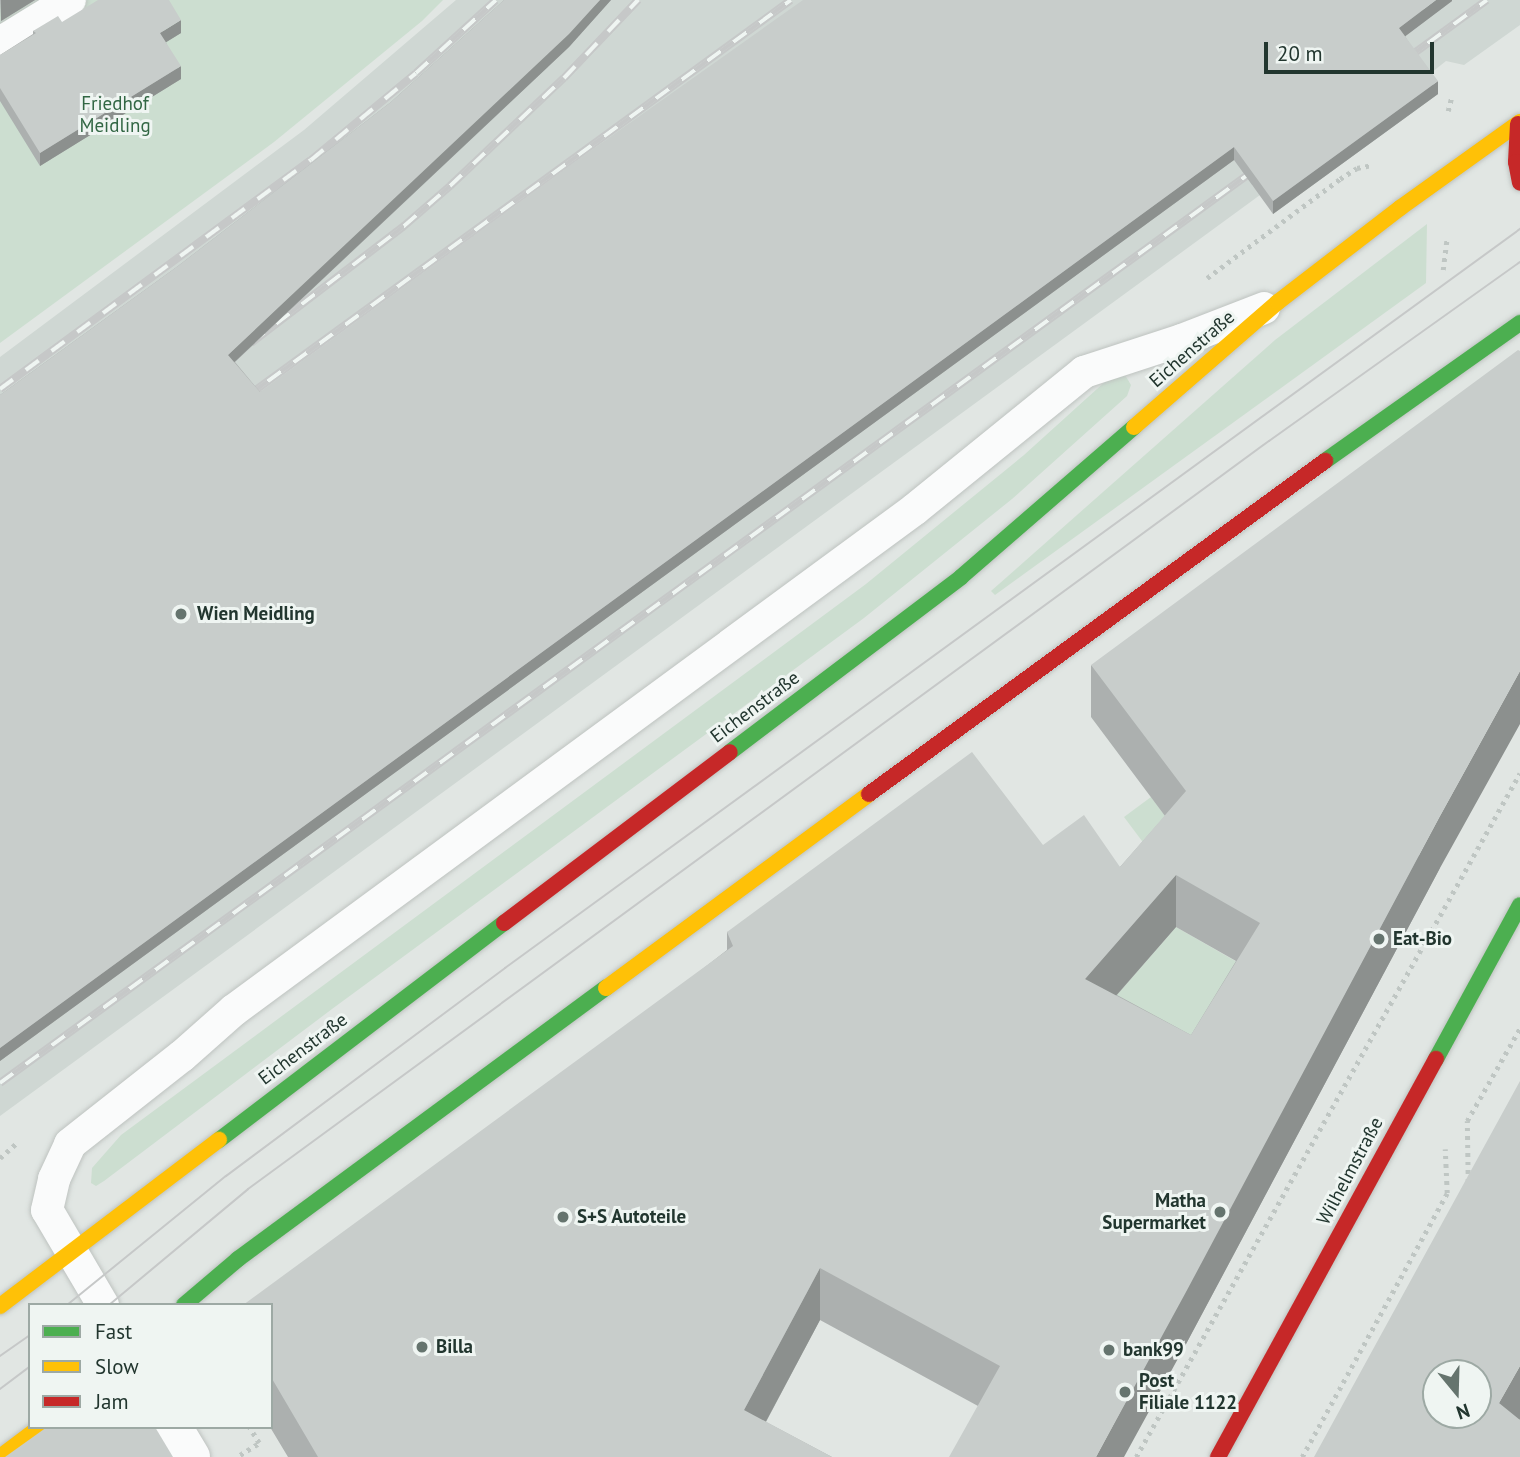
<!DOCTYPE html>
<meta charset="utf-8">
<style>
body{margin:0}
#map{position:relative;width:1520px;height:1457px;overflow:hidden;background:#e1e6e3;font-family:"PT Sans",sans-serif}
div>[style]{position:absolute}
.built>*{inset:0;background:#cfd7d3}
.green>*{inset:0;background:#ccded0}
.path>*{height:4.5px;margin-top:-2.25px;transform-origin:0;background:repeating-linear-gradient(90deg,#bfc6c3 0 3.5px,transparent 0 8.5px)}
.roads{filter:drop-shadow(0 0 2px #bec3c0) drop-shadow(0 0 2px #bec3c0)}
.lane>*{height:32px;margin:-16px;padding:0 16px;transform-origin:16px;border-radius:16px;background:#fafbfb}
.street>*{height:38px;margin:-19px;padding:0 19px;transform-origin:19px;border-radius:19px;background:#fafbfb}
.fast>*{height:16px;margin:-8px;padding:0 8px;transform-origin:8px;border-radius:8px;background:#4caf50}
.slow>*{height:16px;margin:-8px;padding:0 8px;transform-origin:8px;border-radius:8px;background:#ffc107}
.jam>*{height:16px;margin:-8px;padding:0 8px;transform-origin:8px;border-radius:8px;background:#c62828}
.tram>*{height:2px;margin:-1px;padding:0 1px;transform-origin:1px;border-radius:1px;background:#c6c8c8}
.rail>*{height:8px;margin-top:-4px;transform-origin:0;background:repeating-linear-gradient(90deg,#eff5f2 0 16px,#c6c8c8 0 32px);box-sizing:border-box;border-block:2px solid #c6c8c8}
.wall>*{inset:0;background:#acb0af}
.shaded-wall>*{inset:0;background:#8c908e}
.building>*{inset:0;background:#c8cdcb}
.dots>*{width:19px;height:19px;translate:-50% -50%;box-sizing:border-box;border:4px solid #eff5f2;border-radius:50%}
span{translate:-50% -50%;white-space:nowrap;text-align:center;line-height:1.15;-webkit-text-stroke:6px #eff5f2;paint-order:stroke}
.park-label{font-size:19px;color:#326744}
.street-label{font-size:19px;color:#22362f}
.poi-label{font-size:19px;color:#22362f;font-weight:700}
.left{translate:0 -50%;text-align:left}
.right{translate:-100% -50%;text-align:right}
.legend{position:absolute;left:28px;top:1303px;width:245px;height:126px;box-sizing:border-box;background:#eff5f2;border:2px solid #9da9a4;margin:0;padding:9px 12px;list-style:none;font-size:21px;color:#22362f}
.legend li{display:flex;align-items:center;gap:14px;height:35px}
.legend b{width:35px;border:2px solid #9da9a4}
.north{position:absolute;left:1422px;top:1359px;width:70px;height:70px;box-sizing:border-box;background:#eff5f2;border:2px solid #9da9a4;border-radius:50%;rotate:161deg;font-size:19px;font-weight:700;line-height:28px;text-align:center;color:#22362f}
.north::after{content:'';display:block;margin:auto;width:24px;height:32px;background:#65746e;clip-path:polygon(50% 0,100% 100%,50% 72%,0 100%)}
.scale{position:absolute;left:1264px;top:42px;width:170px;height:32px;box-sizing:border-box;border:4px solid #22362f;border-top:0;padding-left:9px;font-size:21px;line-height:24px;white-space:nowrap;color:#22362f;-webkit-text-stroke:5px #eff5f2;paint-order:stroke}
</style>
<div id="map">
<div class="built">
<div style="clip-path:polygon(456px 0,1520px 0,1520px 25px,1464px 65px,1446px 61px,1426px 77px,1252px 185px,1260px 195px,0 1116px,0 357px,304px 130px)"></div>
</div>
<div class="green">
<div style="clip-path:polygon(0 0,443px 0,422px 21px,274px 142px,0 343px)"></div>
<div style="clip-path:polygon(1427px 224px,1426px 283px,995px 595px,991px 591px,1275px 340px)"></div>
<div style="clip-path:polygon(1125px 375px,1131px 385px,1127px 396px,1012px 499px,864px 618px,332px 1009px,104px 1181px,96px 1186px,91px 1183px,92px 1168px,121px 1135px,866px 584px,1024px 455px,1108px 379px)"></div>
<div style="clip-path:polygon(1151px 797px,1186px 844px,1163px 869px,1124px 817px)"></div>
<div style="clip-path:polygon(1176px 927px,1244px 966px,1218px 1039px,1054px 1067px)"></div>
</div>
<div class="path">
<div style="left:1448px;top:111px;width:16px;rotate:-76deg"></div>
<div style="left:1443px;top:270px;width:33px;rotate:-83deg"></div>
<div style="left:1207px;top:278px;width:166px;rotate:-36.7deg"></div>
<div style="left:1340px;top:179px;width:20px;rotate:-33deg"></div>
<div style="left:1357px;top:168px;width:15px;rotate:-11deg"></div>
<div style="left:0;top:1158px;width:24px;rotate:-42deg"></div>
<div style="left:1468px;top:1182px;width:61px;rotate:-90.9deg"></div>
<div style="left:1467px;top:1121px;width:107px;rotate:-60.3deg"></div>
<div style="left:240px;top:1455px;width:22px;rotate:-32deg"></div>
<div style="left:259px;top:1443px;width:19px;rotate:-122deg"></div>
<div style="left:1136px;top:1457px;width:784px;rotate:-60.69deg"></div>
<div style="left:1302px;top:1457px;width:301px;rotate:-61.2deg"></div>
<div style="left:1447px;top:1193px;width:44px;rotate:-92.6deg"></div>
</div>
<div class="roads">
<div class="lane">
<div style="left:0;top:43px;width:82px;rotate:-31.6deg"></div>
<div style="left:103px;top:1305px;width:110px;rotate:-120.5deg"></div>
<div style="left:47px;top:1210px;width:32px;rotate:-77deg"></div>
<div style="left:54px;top:1179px;width:38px;rotate:-65deg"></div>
<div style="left:70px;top:1144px;width:142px;rotate:-38.2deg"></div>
<div style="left:182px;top:1056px;width:69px;rotate:-41.5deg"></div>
<div style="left:234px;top:1010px;width:845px;rotate:-36.34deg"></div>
<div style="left:915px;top:509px;width:218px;rotate:-39deg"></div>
<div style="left:1084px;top:372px;width:103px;rotate:-18.1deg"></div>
<div style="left:1182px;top:340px;width:88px;rotate:-21.3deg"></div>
</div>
<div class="street">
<div style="left:173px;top:1427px;width:35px;rotate:59deg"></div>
</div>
<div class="fast">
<div style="left:1325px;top:461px;width:239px;rotate:-35.3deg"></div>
<div style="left:730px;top:752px;width:290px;rotate:-37.1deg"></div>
<div style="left:961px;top:577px;width:229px;rotate:-40.9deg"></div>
<div style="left:1436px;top:1059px;width:175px;rotate:-61.4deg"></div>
<div style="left:219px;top:1140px;width:358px;rotate:-37.3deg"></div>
<div style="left:184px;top:1305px;width:71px;rotate:-40.4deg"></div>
<div style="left:238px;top:1259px;width:457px;rotate:-36.4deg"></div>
</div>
<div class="slow">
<div style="left:1134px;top:427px;width:191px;rotate:-41deg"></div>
<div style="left:1278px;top:302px;width:154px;rotate:-37.6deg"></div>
<div style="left:1400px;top:208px;width:148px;rotate:-35.6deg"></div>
<div style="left:606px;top:988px;width:327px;rotate:-36.4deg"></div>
<div style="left:0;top:1306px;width:275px;rotate:-37.2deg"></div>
<div style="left:0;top:1457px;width:50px;rotate:-36.9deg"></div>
</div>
<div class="jam">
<div style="left:1518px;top:124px;width:38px;rotate:93deg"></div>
<div style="left:1516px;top:162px;width:21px;rotate:79deg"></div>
<div style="left:869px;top:794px;width:565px;rotate:-36.14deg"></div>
<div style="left:504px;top:923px;width:283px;rotate:-37.1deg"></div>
<div style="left:1218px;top:1457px;width:454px;rotate:-61.3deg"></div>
</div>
</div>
<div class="tram">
<div style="left:67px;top:1305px;width:205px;rotate:-39.1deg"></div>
<div style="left:226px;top:1176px;width:348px;rotate:-36.7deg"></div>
<div style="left:505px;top:968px;width:1256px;rotate:-36.06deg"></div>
<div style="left:109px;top:1305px;width:181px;rotate:-39.8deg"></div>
<div style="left:248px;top:1189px;width:1266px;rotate:-36.23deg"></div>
<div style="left:1269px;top:441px;width:308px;rotate:-35.5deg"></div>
<div style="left:0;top:1356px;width:37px;rotate:-35deg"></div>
<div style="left:0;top:1389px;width:38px;rotate:-37deg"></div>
</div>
<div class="rail">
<div style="left:1402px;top:62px;width:105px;rotate:-36.1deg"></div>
<div style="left:251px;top:343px;width:193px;rotate:-37.4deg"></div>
<div style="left:404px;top:226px;width:61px;rotate:-41deg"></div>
<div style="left:450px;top:186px;width:157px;rotate:-43.5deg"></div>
<div style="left:564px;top:78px;width:108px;rotate:-46.5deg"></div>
<div style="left:0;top:389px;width:386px;rotate:-36.4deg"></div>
<div style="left:311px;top:160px;width:136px;rotate:-39.6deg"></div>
<div style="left:416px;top:73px;width:108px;rotate:-42.4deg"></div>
<div style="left:242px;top:400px;width:679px;rotate:-36.08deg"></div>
<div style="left:0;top:1083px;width:1560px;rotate:-36.05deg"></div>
</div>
<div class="wall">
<div style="clip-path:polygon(0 0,35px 0,1px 21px)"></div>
<div style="clip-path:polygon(504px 0,611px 0,569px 47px,235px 362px,260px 392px,1452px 0,1452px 1px,1405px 36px,1438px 94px,1273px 214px,1234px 160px,0 1061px,0 395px,178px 266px,391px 102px)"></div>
<div style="clip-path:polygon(62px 22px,181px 33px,166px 42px,181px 79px,40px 166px,0 101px,0 55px,33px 34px,33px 31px)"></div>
<div style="clip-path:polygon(evenodd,1091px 665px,1440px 868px,1186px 1344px,978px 1406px,820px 1320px,766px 1422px,832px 1457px,288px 1457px,270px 1427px,271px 1427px,271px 1305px,727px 950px,727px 932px,1043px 845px,1120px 867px,1165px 816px,1091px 717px,1091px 665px,1176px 927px,1236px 961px,1191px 1035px,1117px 995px,1176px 927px)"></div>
</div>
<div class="shaded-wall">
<div style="clip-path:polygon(1px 0,35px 0,1px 21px)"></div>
<div style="clip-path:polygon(600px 0,611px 0,569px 47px,228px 368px,228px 355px)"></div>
<div style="clip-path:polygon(1436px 0,1452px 0,1452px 1px,1399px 41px,1399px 28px)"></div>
<div style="clip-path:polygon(181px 20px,181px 33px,160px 46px,160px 33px)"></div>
<div style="clip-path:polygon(181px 66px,181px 79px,40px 166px,40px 153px)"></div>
<div style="clip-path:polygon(1438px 81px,1438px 94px,1273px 214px,1273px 201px)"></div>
<div style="clip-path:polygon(1234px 147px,1234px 160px,0 1061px,0 1048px)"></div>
<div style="clip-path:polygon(1520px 671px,1520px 724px,1440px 868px,1186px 1344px,1124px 1457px,1096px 1457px,1440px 816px)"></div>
<div style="clip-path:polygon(1176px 875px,1176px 927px,1085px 1031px,1085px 979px)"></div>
<div style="clip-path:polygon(820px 1268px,820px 1320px,747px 1457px,744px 1410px)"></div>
<div style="clip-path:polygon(1520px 1366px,1520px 1419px,1499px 1456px,1499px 1403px)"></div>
</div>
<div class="building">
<div style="clip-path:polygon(98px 0,169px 0,181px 20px,160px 33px,181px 66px,40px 153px,0 88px,0 55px,36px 33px,33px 31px,58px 16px,62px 22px)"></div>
<div style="clip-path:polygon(504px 0,600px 0,569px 34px,228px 355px,260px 392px,572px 164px,803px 0,1436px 0,1399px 28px,1438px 81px,1273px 201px,1234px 147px,0 1048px,0 395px,178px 266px,391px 102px)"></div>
<div style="clip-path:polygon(evenodd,1518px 350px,1520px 351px,1520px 671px,1440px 816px,1186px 1292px,1096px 1457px,949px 1457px,1000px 1366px,820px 1268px,744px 1410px,832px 1457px,318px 1457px,271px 1377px,271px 1305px,243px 1305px,733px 946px,727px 932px,972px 752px,1043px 845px,1084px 815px,1120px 867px,1186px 791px,1091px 665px,1518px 350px,1176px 875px,1260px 923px,1191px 1035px,1085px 979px,1176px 875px)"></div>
<div style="clip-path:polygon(evenodd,1520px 1081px,1520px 1366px,1499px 1403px,1520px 1420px,1520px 1457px,1314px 1457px,1520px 1081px,1436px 1373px,1478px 1373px,1478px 1415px,1436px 1415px,1436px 1373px)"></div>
<div style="clip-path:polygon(47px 1427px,155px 1427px,173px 1457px,5px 1457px)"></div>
</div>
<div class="dots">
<div style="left:181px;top:614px;background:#65746e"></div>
<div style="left:1379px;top:939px;background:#65746e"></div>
<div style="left:1220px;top:1212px;background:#65746e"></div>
<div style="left:563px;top:1217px;background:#65746e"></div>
<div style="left:422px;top:1347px;background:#65746e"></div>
<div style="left:1109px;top:1350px;background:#65746e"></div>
<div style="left:1125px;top:1392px;background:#65746e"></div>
</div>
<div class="park-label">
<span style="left:115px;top:115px">Friedhof<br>Meidling</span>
</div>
<div class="street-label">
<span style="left:1192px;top:349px;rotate:-41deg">Eichenstraße</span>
<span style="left:755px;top:707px;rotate:-37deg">Eichenstraße</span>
<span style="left:303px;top:1049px;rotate:-37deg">Eichenstraße</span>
<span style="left:1350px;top:1171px;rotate:-62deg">Wilhelmstraße</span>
</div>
<div class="poi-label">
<span class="left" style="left:197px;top:614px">Wien Meidling</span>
<span class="left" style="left:1393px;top:939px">Eat-Bio</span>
<span class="right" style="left:1206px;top:1212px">Matha<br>Supermarket</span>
<span class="left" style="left:577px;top:1217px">S+S Autoteile</span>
<span class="left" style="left:436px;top:1347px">Billa</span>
<span class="left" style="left:1123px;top:1350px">bank99</span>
<span class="left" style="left:1139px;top:1392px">Post<br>Filiale 1122</span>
</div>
<ul class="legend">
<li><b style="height:9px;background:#4caf50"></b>Fast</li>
<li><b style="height:9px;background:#ffc107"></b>Slow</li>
<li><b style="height:9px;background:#c62828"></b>Jam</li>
</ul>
<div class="north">N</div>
<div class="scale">20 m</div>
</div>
